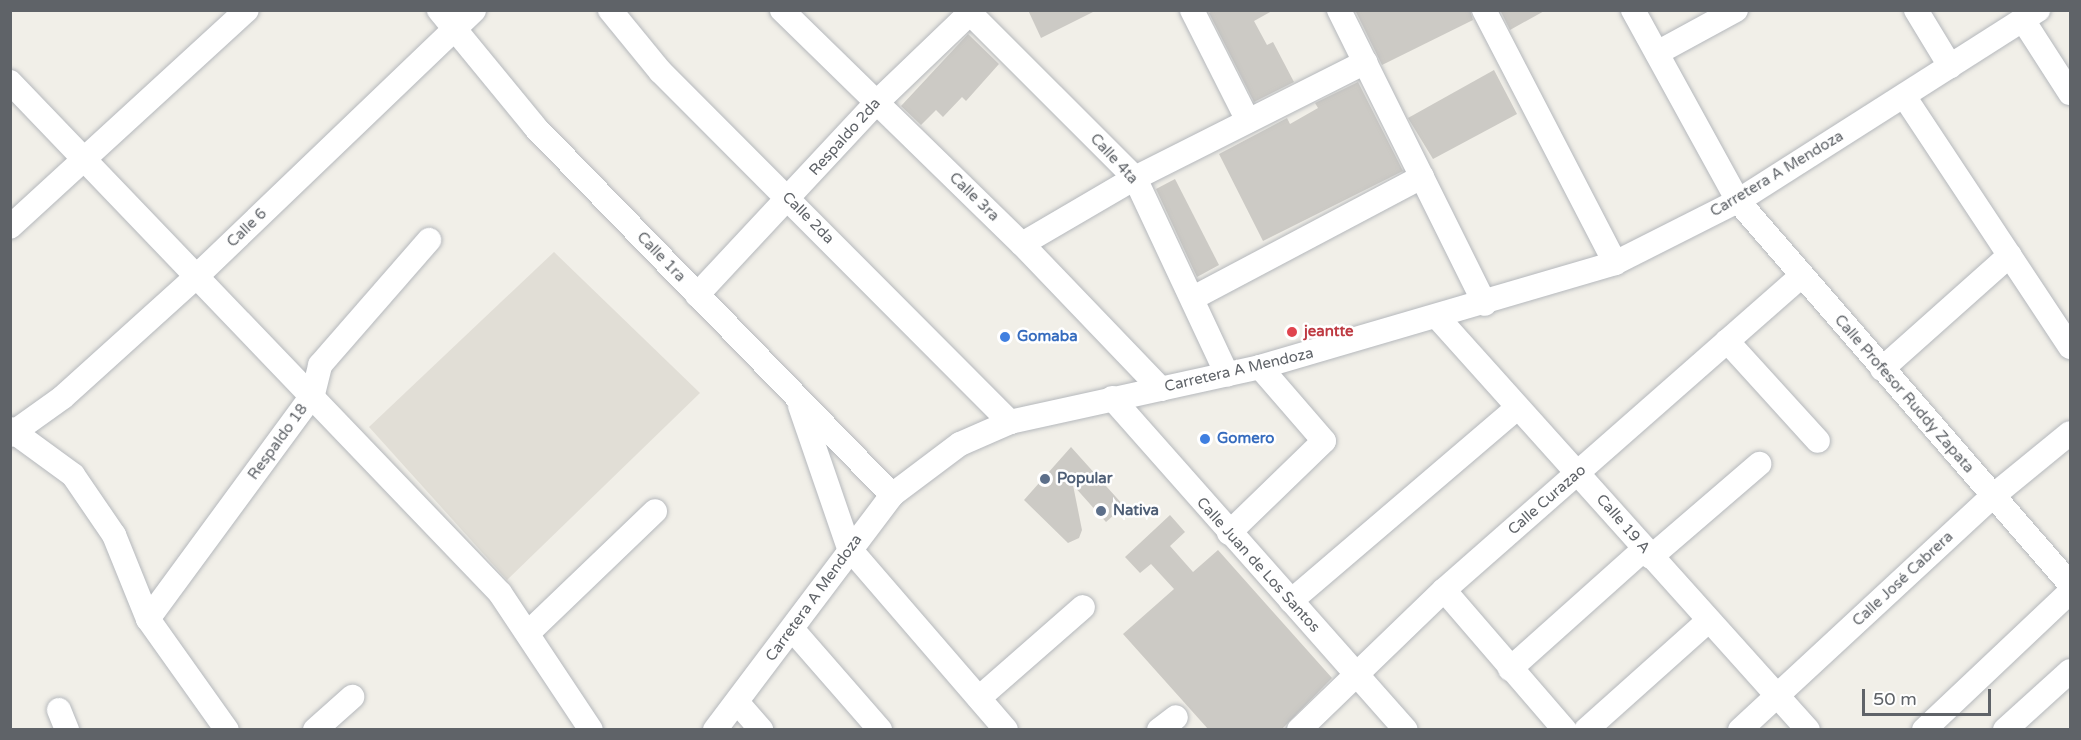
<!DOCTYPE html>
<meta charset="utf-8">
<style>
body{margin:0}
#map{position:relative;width:2081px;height:740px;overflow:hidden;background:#f1efe8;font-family:"Varela Round",sans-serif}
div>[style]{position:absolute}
.education>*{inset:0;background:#e1ded6}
.building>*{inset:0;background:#cccac5}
.roads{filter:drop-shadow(0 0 2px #b5b8bc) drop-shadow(0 0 2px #b5b8bc)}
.minor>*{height:24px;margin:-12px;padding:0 12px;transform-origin:12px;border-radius:12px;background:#fff}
.dots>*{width:16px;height:16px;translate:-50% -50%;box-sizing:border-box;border:3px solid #fff;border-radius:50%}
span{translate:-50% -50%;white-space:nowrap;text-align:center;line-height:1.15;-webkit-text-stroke:5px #fff;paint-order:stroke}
.street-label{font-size:15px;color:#5f6368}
.health-label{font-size:15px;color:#be3a42;font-weight:700}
.left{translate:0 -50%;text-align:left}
.shop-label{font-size:15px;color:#366cbe;font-weight:700}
.service-label{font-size:15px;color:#4e5e75;font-weight:700}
.frame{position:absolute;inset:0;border:12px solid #5f6368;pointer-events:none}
.scale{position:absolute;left:1862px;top:689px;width:129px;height:27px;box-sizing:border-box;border:3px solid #5f6368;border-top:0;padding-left:8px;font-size:18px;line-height:21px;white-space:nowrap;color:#5f6368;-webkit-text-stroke:4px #fff;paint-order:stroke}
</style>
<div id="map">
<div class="education">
<div style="clip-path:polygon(554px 252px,700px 393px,507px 580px,369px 427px)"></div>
</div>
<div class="building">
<div style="clip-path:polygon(1028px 10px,1097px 10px,1041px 38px)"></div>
<div style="clip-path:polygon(1214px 10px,1274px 10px,1254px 21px,1267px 45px,1273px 42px,1294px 82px,1254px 102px,1209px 13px)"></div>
<div style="clip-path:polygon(1355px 10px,1470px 10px,1473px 20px,1382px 65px)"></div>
<div style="clip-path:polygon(1500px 10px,1546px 10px,1510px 30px)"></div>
<div style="clip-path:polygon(968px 34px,999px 64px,966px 101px,962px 97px,943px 117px,936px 110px,921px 125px,901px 106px)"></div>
<div style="clip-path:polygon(1494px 70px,1517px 114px,1433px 159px,1408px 118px)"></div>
<div style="clip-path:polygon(1358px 82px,1403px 171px,1263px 241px,1219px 154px,1287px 118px,1290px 124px,1318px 108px,1315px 103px)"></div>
<div style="clip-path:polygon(1175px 179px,1219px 265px,1197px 277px,1156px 189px)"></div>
<div style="clip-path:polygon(1071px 447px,1124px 506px,1106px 522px,1073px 485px,1082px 530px,1079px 538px,1068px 543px,1024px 500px)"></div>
<div style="clip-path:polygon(1170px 515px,1185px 532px,1170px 546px,1193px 572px,1218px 550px,1332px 678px,1282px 729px,1208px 729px,1123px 634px,1174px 589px,1151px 564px,1140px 573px,1125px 557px)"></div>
</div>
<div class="roads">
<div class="minor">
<div style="left:439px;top:10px;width:151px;rotate:50.6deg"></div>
<div style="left:535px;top:127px;width:513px;rotate:45.87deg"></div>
<div style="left:610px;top:10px;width:79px;rotate:50.7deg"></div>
<div style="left:660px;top:71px;width:496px;rotate:45.1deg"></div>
<div style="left:782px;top:10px;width:335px;rotate:44.3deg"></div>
<div style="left:1022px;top:244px;width:201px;rotate:46.2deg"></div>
<div style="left:967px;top:10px;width:238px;rotate:45deg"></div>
<div style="left:1135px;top:178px;width:217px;rotate:64.9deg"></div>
<div style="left:1192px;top:10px;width:124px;rotate:63.2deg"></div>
<div style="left:1339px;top:10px;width:328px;rotate:63.6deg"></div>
<div style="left:1484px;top:10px;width:285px;rotate:62.6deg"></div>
<div style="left:1633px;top:10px;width:218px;rotate:61.2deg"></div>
<div style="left:1738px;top:201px;width:507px;rotate:49.08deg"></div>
<div style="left:1916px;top:10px;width:66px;rotate:58.7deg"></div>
<div style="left:2023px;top:20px;width:87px;rotate:57.2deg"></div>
<div style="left:1657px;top:53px;width:90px;rotate:-28.6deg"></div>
<div style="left:10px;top:82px;width:708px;rotate:46.2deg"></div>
<div style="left:500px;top:593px;width:164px;rotate:56.4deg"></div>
<div style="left:1904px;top:96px;width:301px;rotate:56.5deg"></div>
<div style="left:10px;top:227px;width:321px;rotate:-42.5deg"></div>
<div style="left:1022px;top:244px;width:131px;rotate:-30.3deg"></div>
<div style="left:1135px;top:178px;width:258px;rotate:-26.7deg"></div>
<div style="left:697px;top:295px;width:262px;rotate:-47deg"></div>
<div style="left:876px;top:103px;width:134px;rotate:-43.8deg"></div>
<div style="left:1195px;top:297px;width:257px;rotate:-27.9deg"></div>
<div style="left:1439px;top:319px;width:552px;rotate:48.08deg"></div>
<div style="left:1727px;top:341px;width:135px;rotate:47.7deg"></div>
<div style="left:1882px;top:369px;width:171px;rotate:-41.7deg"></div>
<div style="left:1112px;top:398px;width:443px;rotate:48.5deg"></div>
<div style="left:800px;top:406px;width:150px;rotate:71deg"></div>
<div style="left:849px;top:548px;width:240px;rotate:49.2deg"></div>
<div style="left:10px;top:429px;width:78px;rotate:36.1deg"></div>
<div style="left:73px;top:475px;width:73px;rotate:55.7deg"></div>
<div style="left:114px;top:535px;width:91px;rotate:68deg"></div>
<div style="left:148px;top:619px;width:136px;rotate:54.6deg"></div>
<div style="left:10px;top:435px;width:65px;rotate:-35.6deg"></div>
<div style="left:63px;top:397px;width:183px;rotate:-42.1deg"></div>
<div style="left:199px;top:274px;width:381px;rotate:-43.8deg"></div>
<div style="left:1229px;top:533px;width:132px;rotate:-44.1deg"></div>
<div style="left:1324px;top:441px;width:98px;rotate:-130.9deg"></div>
<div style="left:1651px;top:557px;width:143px;rotate:-40.7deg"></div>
<div style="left:1444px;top:590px;width:185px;rotate:49.2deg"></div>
<div style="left:1291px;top:601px;width:297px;rotate:-40.5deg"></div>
<div style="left:148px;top:619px;width:279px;rotate:-53.7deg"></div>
<div style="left:313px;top:394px;width:30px;rotate:-76deg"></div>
<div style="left:320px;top:365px;width:166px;rotate:-48.9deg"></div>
<div style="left:792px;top:629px;width:134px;rotate:48.9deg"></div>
<div style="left:528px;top:633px;width:176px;rotate:-43.8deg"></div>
<div style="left:1510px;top:669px;width:180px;rotate:-41.8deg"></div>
<div style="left:979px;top:698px;width:138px;rotate:-41.2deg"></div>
<div style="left:737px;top:702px;width:37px;rotate:49deg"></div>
<div style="left:59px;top:710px;width:22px;rotate:68deg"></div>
<div style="left:315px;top:730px;width:50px;rotate:-41.7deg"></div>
<div style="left:715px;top:730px;width:294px;rotate:-53deg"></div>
<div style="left:892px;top:495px;width:85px;rotate:-36.9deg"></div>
<div style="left:960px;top:444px;width:55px;rotate:-23.7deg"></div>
<div style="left:1010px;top:422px;width:256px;rotate:-12.4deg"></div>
<div style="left:1260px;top:367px;width:370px;rotate:-16.3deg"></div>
<div style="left:1615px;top:263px;width:138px;rotate:-26.8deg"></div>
<div style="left:1738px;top:201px;width:356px;rotate:-32.5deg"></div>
<div style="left:1159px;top:730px;width:21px;rotate:-37deg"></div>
<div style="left:1299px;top:730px;width:202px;rotate:-44deg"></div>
<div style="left:1444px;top:590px;width:475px;rotate:-41.3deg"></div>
<div style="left:1586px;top:730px;width:164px;rotate:-41.8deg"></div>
<div style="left:1740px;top:730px;width:345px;rotate:-42.8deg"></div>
<div style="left:1993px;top:496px;width:99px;rotate:-39.3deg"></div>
<div style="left:1924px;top:730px;width:201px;rotate:-43.4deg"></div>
<div style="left:2005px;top:730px;width:88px;rotate:-42.2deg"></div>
</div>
</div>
<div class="dots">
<div style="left:1292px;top:332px;background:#e0444e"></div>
<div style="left:1005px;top:337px;background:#3f7fe0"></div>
<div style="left:1205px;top:439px;background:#3f7fe0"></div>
<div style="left:1045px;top:479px;background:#5c6f8a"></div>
<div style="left:1101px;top:511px;background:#5c6f8a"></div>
</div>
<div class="street-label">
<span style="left:845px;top:137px;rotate:-48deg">Respaldo 2da</span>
<span style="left:1114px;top:159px;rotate:47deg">Calle 4ta</span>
<span style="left:1777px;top:174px;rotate:-31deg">Carretera A Mendoza</span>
<span style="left:974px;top:197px;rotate:44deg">Calle 3ra</span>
<span style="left:808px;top:218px;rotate:45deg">Calle 2da</span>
<span style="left:247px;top:228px;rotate:-44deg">Calle 6</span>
<span style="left:661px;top:257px;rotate:46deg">Calle 1ra</span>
<span style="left:1239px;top:370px;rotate:-13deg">Carretera A Mendoza</span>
<span style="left:1904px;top:394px;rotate:49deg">Calle Profesor Ruddy Zapata</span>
<span style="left:278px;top:442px;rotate:-54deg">Respaldo 18</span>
<span style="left:1547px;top:500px;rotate:-41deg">Calle Curazao</span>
<span style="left:1623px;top:524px;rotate:49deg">Calle 19 A</span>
<span style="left:1258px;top:565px;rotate:48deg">Calle Juan de Los Santos</span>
<span style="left:1903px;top:579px;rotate:-43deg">Calle José Cabrera</span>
<span style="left:814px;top:598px;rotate:-54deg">Carretera A Mendoza</span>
</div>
<div class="health-label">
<span class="left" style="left:1304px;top:332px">jeantte</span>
</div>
<div class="shop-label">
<span class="left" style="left:1017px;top:337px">Gomaba</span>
<span class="left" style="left:1217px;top:439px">Gomero</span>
</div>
<div class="service-label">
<span class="left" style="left:1057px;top:479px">Popular</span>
<span class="left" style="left:1113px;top:511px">Nativa</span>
</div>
<div class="frame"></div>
<div class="scale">50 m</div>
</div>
